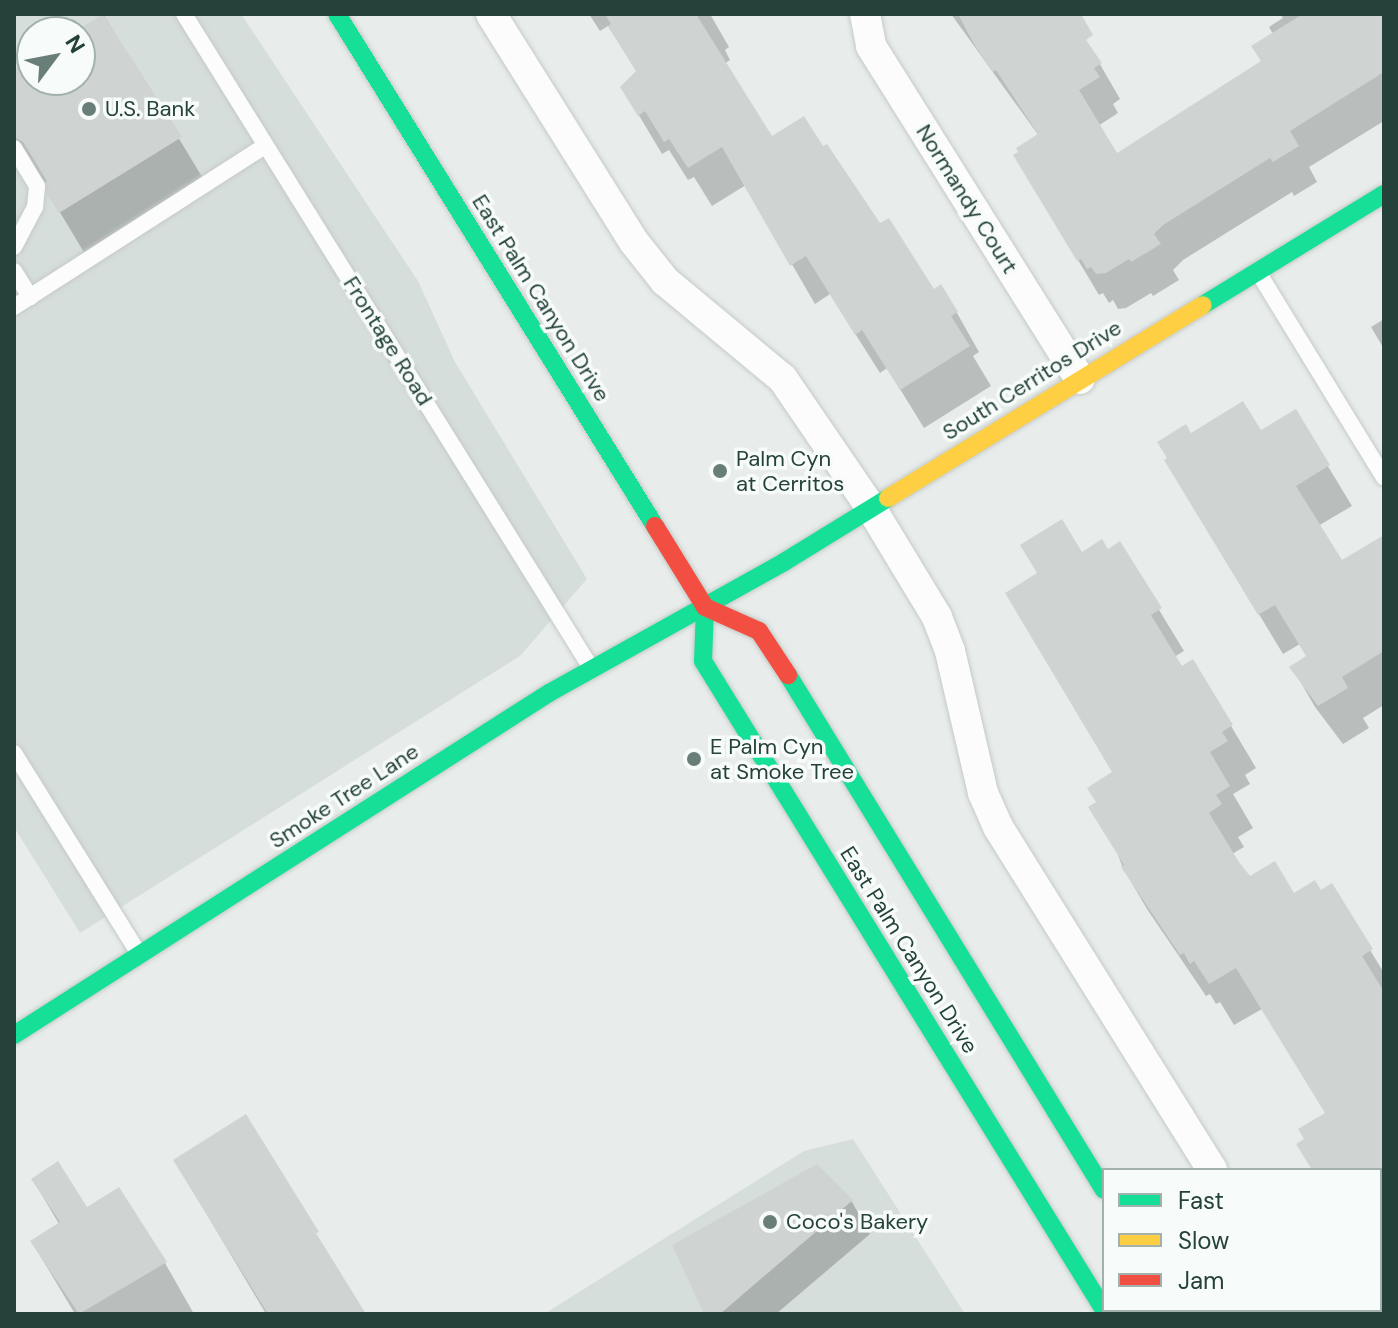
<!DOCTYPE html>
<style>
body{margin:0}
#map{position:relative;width:1398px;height:1328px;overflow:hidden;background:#e8edeb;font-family:"DM Sans",sans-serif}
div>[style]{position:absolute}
.built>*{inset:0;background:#d6dedb}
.shadow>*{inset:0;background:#0003}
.building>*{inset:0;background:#cfd4d2}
.roads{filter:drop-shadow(0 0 2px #c5cac8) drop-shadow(0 0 2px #c5cac8)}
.lane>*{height:16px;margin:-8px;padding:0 8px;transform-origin:8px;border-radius:8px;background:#fcfcfc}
.street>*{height:30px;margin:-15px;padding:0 15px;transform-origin:15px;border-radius:15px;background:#fcfcfc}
.fast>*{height:18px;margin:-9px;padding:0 9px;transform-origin:9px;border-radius:9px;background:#16e098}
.slow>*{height:18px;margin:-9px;padding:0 9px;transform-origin:9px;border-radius:9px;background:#ffcf43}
.jam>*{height:18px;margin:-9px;padding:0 9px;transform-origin:9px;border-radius:9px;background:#f24e42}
.dots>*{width:22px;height:22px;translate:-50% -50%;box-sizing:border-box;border:4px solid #f7fbf9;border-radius:50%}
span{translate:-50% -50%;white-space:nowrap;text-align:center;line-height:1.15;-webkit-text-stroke:7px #f7fbf9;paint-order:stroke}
.poi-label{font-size:22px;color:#24423a}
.left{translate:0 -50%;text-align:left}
.street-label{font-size:22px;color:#24423a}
.frame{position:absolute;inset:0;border:16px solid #24423a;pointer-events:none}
.legend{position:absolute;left:1102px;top:1168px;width:280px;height:144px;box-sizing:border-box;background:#f7fbf9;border:2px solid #a3b1ad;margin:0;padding:10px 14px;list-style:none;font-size:24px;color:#24423a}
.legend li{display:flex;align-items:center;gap:16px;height:40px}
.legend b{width:40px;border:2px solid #a3b1ad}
.north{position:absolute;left:16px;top:16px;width:80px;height:80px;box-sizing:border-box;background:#f7fbf9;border:2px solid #a3b1ad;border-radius:50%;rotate:58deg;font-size:22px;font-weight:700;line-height:32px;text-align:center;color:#24423a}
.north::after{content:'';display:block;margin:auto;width:28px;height:36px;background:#697e78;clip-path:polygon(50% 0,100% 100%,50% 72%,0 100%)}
</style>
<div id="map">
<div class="built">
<div style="clip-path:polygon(evenodd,14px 14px,241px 14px,418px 281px,455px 362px,587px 579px,520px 656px,80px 933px,14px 827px,14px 14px,32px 32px,80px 32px,80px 80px,32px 80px,32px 32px)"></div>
<div style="clip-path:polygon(853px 1139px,965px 1314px,544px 1314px,804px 1151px)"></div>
</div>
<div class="shadow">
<div style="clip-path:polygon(589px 14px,710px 14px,729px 47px,725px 50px,730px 60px,724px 64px,771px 138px,879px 226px,933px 292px,957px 313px,979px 352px,973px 356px,991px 386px,924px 428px,887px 368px,880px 373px,830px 294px,815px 304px,746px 185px,712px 206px,694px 177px,688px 180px,669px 150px,662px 154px,622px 87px,637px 72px,608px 26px,600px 31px)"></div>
<div style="clip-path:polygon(951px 14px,1071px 14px,1120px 99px,1113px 104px,1118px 113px,1098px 126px,1116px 156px,1263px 62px,1273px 34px,1269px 27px,1283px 18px,1280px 14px,1384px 14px,1384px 121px,1309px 167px,1317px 182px,1294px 196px,1292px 192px,1183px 260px,1173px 270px,1179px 280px,1153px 296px,1151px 293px,1126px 308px,1118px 309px,1113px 300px,1109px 303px,1103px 293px,1099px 295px,1036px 190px,1039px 136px)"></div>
<div style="clip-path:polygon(104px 15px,204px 180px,85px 254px,49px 194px,49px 184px,39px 179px,14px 139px,14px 71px,32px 60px,32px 80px,80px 80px,77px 32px)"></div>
<div style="clip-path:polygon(1384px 319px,1384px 349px,1371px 327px)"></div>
<div style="clip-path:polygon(1295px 412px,1352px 506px,1318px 526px,1342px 563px,1384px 556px,1384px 705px,1363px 718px,1369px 728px,1343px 744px,1315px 707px,1292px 667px,1308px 657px,1300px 644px,1283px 654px,1190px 500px,1191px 435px,1260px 433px)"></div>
<div style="clip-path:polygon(1119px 544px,1184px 651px,1174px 657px,1181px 669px,1193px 662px,1256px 768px,1245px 775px,1250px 784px,1233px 794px,1253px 828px,1238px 837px,1244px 847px,1232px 854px,1250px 878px,1294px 895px,1320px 893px,1331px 886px,1384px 973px,1384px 1291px,1380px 1284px,1380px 1170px,1313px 1170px,1306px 1140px,1326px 1113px,1262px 1009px,1234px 1025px,1220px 1002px,1216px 1004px,1210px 994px,1206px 996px,1147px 909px,1123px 868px,1098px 803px,1114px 774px,1050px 667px,1082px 555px,1107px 551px)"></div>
<div style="clip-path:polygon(175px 1161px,365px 1314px,266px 1314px)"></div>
<div style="clip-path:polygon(817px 1166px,852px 1202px,870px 1234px,776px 1314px,706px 1314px)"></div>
<div style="clip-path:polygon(33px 1180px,86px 1210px,165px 1263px,194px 1314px,75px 1314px,32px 1242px,59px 1224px)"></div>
</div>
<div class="building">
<div style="clip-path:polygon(103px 14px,182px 137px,59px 213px,47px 194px,46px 180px,23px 142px,14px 137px,14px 69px,32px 58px,32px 80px,80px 80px,80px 32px,74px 32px)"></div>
<div style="clip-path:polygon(605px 14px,696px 14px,772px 136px,804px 116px,823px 146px,827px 144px,880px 223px,889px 218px,934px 289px,941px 284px,958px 312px,951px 316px,970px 346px,900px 390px,862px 330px,855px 335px,806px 256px,790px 266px,722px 147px,688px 168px,669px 139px,664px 142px,645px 111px,638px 116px,620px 87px,636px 71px,608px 26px,611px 24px)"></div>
<div style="clip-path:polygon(958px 14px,1081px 14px,1093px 35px,1086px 40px,1102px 63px,1094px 68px,1100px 77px,1079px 90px,1117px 153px,1261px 61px,1251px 46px,1303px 14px,1384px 14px,1384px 72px,1290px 131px,1299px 146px,1273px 162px,1270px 158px,1163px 225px,1154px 234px,1161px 244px,1131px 262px,1129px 259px,1106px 273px,1096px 274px,1091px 267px,1087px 269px,1081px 259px,1077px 261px,1013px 155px,1018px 152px,1016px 148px,1038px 134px,996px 70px,993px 72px,975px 46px)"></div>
<div style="clip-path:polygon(1243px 401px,1261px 430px,1296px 409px,1330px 465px,1296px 486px,1342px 560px,1384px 535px,1384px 651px,1342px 677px,1348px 688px,1318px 706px,1289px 667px,1306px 656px,1275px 605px,1258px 615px,1164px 460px,1167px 458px,1157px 442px,1186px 424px,1191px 433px)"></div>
<div style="clip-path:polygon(1062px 519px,1082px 552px,1102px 539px,1108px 549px,1120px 541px,1162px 608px,1151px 615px,1182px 666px,1193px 659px,1233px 725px,1222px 732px,1228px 741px,1210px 752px,1230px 786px,1216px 795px,1222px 804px,1209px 813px,1239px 862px,1250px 876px,1275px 861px,1294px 893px,1315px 880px,1321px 890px,1332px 883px,1373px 949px,1362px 956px,1384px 992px,1384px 1170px,1312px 1170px,1296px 1144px,1304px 1139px,1298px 1129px,1325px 1113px,1236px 968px,1209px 984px,1194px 961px,1190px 964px,1184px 953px,1180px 955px,1121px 867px,1124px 865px,1088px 807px,1096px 802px,1087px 788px,1112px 772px,1005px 593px,1037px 573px,1020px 545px)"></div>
<div style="clip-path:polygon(246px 1114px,319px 1232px,316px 1233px,366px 1314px,268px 1314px,173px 1160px)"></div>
<div style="clip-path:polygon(58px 1161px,87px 1207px,119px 1187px,167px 1262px,79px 1314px,30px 1241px,60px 1222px,31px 1179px)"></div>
<div style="clip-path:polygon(817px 1164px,853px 1200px,720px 1314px,704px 1314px,672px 1245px)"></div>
</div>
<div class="roads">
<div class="lane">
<div style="left:184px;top:14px;width:770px;rotate:58.1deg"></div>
<div style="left:14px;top:148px;width:44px;rotate:58.8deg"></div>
<div style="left:37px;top:186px;width:21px;rotate:95deg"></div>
<div style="left:35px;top:207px;width:45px;rotate:117.7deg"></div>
<div style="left:14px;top:271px;width:31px;rotate:58deg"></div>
<div style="left:1258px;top:272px;width:241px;rotate:58.5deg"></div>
<div style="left:14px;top:307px;width:298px;rotate:-32.7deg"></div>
<div style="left:14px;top:753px;width:234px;rotate:58.1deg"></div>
</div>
<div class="street">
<div style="left:491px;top:14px;width:269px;rotate:57.9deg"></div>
<div style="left:634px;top:242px;width:50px;rotate:51.5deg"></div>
<div style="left:665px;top:281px;width:153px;rotate:39.7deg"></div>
<div style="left:783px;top:379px;width:156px;rotate:55.7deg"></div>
<div style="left:871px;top:508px;width:127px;rotate:58.8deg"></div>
<div style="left:937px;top:617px;width:36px;rotate:69deg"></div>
<div style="left:950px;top:651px;width:146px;rotate:76.9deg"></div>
<div style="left:983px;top:793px;width:37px;rotate:66deg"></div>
<div style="left:998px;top:827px;width:404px;rotate:58deg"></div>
<div style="left:865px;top:14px;width:33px;rotate:79deg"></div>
<div style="left:871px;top:46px;width:393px;rotate:57.9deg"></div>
<div style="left:1300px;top:1310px;width:4px;rotate:63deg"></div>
</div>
<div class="fast">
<div style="left:337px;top:14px;width:603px;rotate:58.16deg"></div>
<div style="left:1203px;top:305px;width:212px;rotate:-31.5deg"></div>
<div style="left:705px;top:607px;width:54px;rotate:92.1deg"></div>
<div style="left:703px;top:661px;width:763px;rotate:58.29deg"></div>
<div style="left:788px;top:675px;width:604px;rotate:58.47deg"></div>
<div style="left:14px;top:1035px;width:635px;rotate:-32.59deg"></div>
<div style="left:549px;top:693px;width:269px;rotate:-29.1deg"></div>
<div style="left:784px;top:562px;width:122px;rotate:-31.6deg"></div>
<div style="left:1178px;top:1310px;width:4px;rotate:63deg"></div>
</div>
<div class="slow">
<div style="left:888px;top:498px;width:369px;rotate:-31.5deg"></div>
</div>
<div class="jam">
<div style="left:655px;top:526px;width:95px;rotate:58.3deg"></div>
<div style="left:705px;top:607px;width:59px;rotate:24deg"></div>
<div style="left:759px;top:631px;width:53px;rotate:56.6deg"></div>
</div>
</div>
<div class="dots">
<div style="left:89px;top:109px;background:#697e78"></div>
<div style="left:720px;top:471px;background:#697e78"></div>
<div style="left:694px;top:759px;background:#697e78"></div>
<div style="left:770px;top:1222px;background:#697e78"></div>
</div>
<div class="poi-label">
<span class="left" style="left:105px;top:109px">U.S. Bank</span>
<span class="left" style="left:736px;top:471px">Palm Cyn<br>at Cerritos</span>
<span class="left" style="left:710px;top:759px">E Palm Cyn<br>at Smoke Tree</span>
<span class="left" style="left:786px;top:1222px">Coco's Bakery</span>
</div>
<div class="street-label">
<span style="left:967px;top:199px;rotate:58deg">Normandy Court</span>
<span style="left:541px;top:298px;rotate:58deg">East Palm Canyon Drive</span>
<span style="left:388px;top:341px;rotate:58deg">Frontage Road</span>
<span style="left:1032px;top:380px;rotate:-32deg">South Cerritos Drive</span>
<span style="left:344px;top:796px;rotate:-33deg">Smoke Tree Lane</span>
<span style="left:909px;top:950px;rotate:58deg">East Palm Canyon Drive</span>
</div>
<div class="frame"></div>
<ul class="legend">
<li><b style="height:10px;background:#16e098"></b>Fast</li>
<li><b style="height:10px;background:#ffcf43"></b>Slow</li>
<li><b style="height:10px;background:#f24e42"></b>Jam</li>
</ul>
<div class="north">N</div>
</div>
